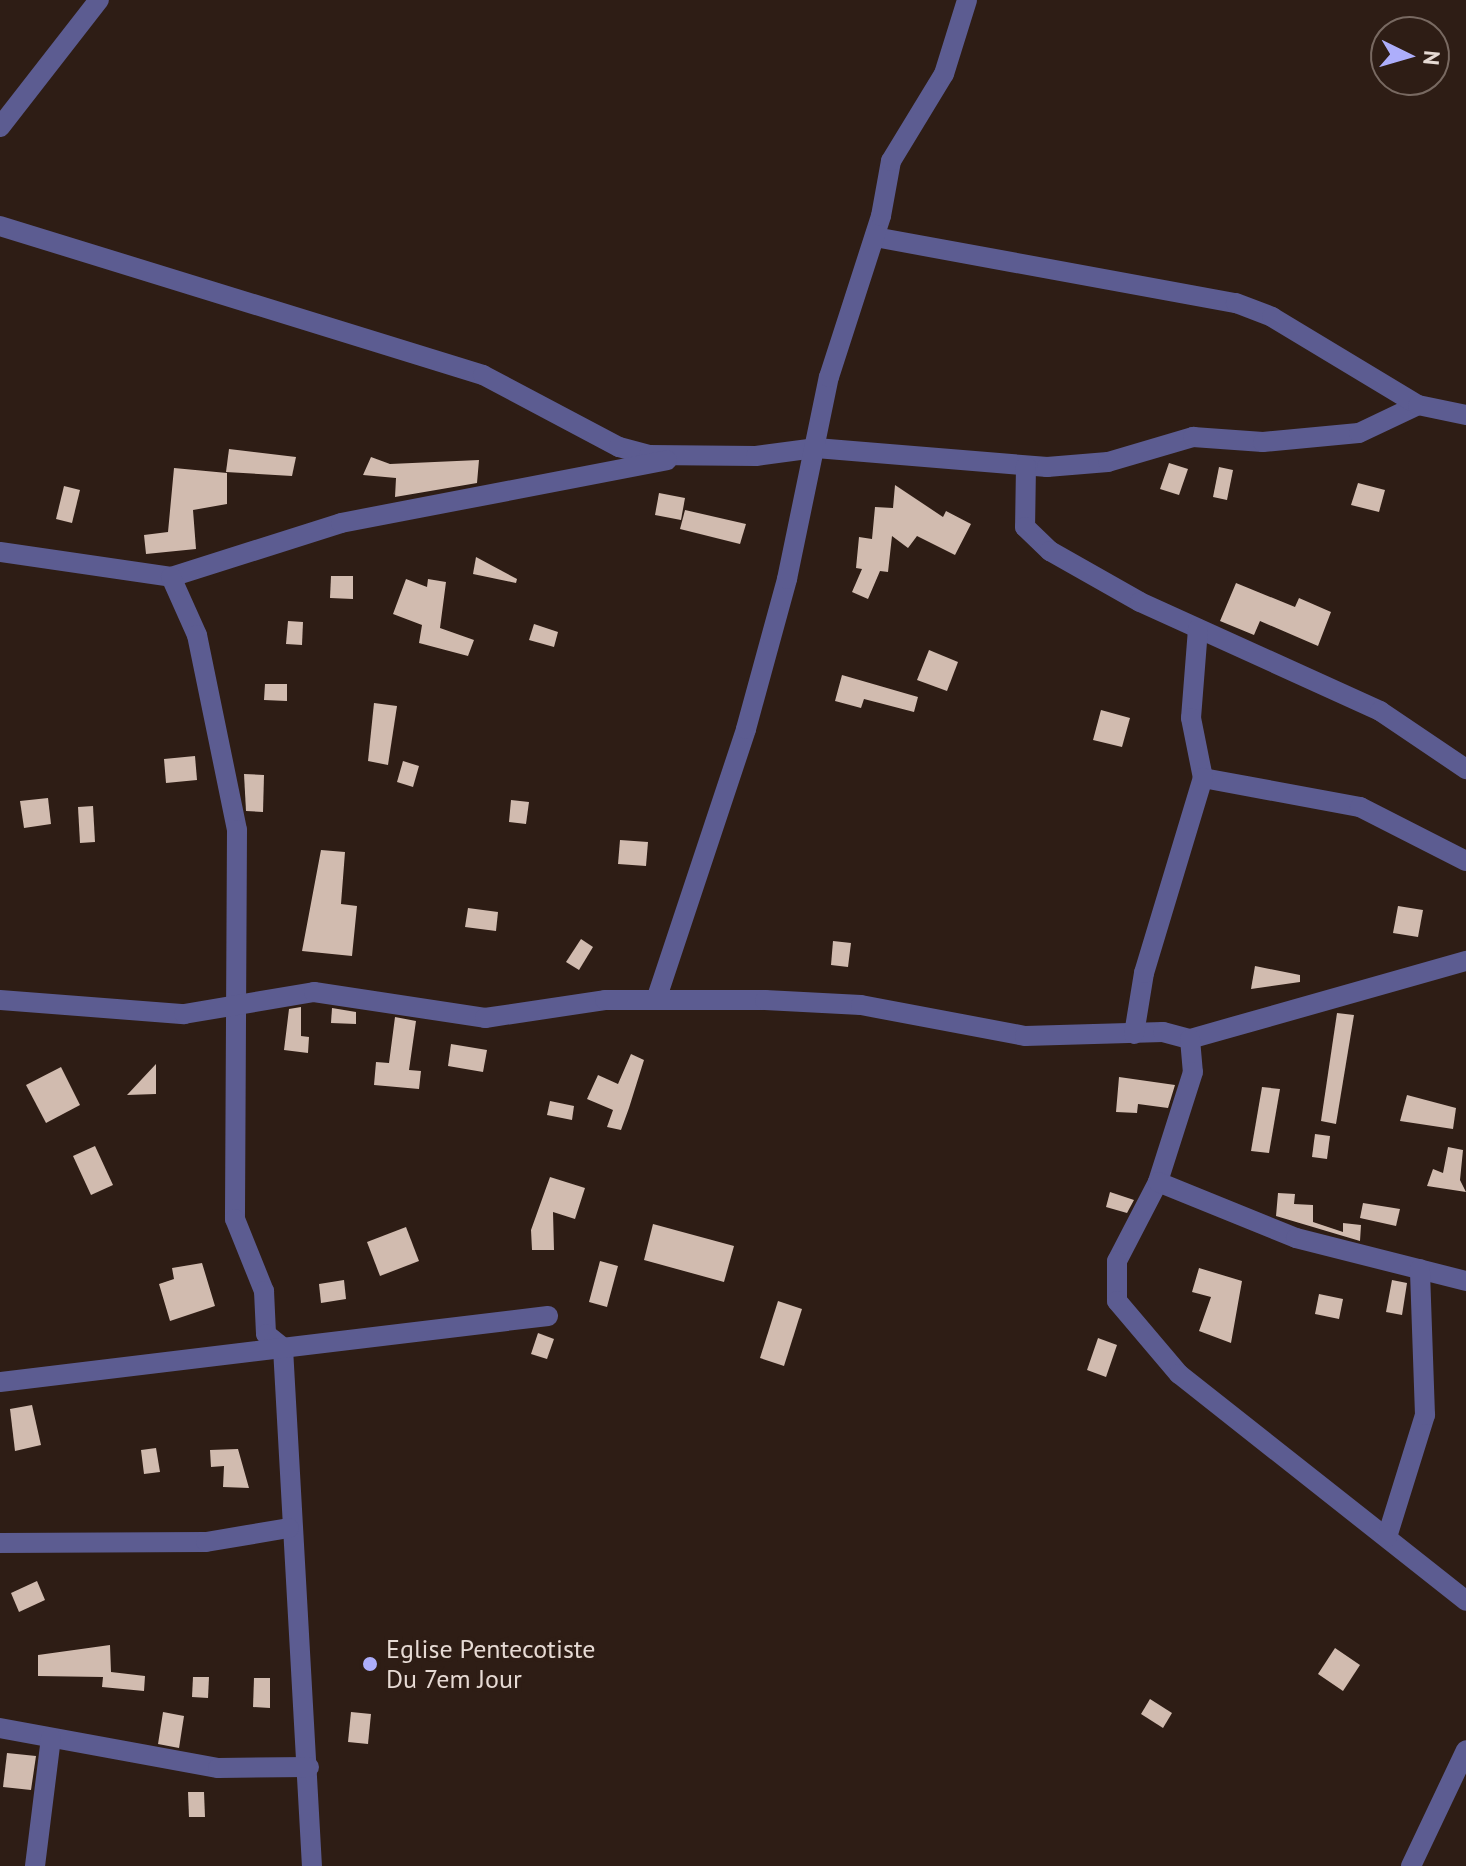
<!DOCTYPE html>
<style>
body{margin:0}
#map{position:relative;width:1466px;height:1866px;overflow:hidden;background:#2e1d15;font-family:"PT Sans",sans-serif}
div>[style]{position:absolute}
.building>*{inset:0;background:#d1bbaf}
.minor>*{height:20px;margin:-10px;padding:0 10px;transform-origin:10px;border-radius:10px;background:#5c5c91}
.dots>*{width:22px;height:22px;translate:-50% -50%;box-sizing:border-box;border:4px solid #2e1d15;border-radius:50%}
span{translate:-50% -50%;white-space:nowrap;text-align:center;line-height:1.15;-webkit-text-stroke:8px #2e1d15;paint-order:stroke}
.poi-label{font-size:26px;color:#e6dad4}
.left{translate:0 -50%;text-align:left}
.north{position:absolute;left:1370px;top:16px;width:80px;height:80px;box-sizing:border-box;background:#2e1d15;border:2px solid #786961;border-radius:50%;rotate:95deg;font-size:22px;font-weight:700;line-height:32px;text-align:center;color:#e6dad4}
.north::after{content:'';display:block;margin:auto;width:28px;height:36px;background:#adaefb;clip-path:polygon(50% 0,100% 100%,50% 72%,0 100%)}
</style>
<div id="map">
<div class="building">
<div style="clip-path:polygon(229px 449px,296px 457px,292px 476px,226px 472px)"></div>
<div style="clip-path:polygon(371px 457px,390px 464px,479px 460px,477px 483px,395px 497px,396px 478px,363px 475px)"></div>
<div style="clip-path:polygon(1169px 463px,1188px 469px,1179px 495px,1160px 489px)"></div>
<div style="clip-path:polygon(1219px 467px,1233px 470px,1227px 500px,1213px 497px)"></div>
<div style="clip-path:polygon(174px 468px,227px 473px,227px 504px,193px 510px,196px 549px,146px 554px,144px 535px,168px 532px)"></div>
<div style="clip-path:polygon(1358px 483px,1385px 490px,1379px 512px,1351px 505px)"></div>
<div style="clip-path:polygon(895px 485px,943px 517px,946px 511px,971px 524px,955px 555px,917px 536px,908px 548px,892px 536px,888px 572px,880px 571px,868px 599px,852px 592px,862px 569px,856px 568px,859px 537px,872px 539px,875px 507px,893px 508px)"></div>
<div style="clip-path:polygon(64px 486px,80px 490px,72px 523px,56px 519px)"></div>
<div style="clip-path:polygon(659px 493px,685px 498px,681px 520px,655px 515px)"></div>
<div style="clip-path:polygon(685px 510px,746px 524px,740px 544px,680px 529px)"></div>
<div style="clip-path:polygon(476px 557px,517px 579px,516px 583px,473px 574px)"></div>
<div style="clip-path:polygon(331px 576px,353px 576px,353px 599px,330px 598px)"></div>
<div style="clip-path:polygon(406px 579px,427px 587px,428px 579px,446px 582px,440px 628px,474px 640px,468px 656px,419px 643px,422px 625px,393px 614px)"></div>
<div style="clip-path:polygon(1236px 583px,1295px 607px,1299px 598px,1331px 612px,1318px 646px,1260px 621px,1254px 635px,1220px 621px)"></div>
<div style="clip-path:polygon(288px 621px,303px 622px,302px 645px,286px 644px)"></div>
<div style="clip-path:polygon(534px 624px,558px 632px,554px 647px,529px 640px)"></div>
<div style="clip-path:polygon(929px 650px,958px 662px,947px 691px,917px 680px)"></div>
<div style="clip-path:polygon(842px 675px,918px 697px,914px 712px,864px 699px,861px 708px,835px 701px)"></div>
<div style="clip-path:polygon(265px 684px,287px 684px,287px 701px,264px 700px)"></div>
<div style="clip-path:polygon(374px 703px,397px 706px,388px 765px,368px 761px)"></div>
<div style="clip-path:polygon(1101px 710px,1130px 718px,1122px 747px,1093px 740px)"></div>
<div style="clip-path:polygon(195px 756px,197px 780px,166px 783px,164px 759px)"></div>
<div style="clip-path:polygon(403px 761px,419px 766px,413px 787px,397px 782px)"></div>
<div style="clip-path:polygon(244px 774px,264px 775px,263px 812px,246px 811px)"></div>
<div style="clip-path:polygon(48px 798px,51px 824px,24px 828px,20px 801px)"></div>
<div style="clip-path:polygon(511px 800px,529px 802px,526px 824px,509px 822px)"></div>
<div style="clip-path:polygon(93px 806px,95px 842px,80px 843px,78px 807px)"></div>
<div style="clip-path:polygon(620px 840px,648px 842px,646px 866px,618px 864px)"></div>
<div style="clip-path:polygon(321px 850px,345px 852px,341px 904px,357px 906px,352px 956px,302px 951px)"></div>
<div style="clip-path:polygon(1398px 906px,1423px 910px,1418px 937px,1393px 933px)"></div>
<div style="clip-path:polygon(468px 908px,498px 912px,496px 931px,465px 927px)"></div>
<div style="clip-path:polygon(581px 939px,593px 947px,579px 970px,566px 962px)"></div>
<div style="clip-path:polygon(833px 941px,851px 943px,848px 967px,831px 965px)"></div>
<div style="clip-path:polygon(1255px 966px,1300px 975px,1300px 982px,1251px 989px)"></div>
<div style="clip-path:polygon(301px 1007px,301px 1036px,309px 1037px,308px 1053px,284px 1050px,289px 1009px)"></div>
<div style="clip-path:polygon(332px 1008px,356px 1012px,356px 1024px,331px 1023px)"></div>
<div style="clip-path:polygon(1337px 1013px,1354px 1015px,1336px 1124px,1321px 1121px)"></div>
<div style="clip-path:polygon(395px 1017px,416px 1021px,409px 1070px,421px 1071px,419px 1089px,374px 1085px,376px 1062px,389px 1063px)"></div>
<div style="clip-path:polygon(451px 1044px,487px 1050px,483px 1072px,448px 1066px)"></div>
<div style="clip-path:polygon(631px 1054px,644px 1060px,629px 1108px,621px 1130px,607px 1127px,613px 1110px,587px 1099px,598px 1075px,618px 1084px)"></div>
<div style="clip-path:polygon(156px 1064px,156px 1094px,127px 1095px)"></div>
<div style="clip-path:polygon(61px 1067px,80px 1105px,46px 1123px,26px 1085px)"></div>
<div style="clip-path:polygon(1119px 1077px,1175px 1085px,1168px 1108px,1138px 1104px,1137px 1113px,1116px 1112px)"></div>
<div style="clip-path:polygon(1262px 1087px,1280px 1089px,1269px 1153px,1251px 1151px)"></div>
<div style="clip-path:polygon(1407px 1095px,1456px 1108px,1453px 1129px,1400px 1121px)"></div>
<div style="clip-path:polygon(550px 1101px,574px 1106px,572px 1120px,547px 1115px)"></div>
<div style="clip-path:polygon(1315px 1134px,1330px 1136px,1327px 1159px,1312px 1157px)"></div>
<div style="clip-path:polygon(95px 1146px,113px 1185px,91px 1195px,73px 1156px)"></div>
<div style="clip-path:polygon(1448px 1147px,1463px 1150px,1460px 1180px,1466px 1192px,1427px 1186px,1433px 1169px,1443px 1173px)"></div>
<div style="clip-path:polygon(550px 1177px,585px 1188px,575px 1219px,553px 1212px,554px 1250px,532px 1250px,531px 1230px)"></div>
<div style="clip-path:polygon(1110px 1192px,1134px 1200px,1127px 1213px,1106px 1207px)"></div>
<div style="clip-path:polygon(1278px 1193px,1295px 1194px,1294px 1204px,1313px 1205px,1313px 1222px,1343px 1232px,1343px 1223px,1361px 1225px,1360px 1241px,1276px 1216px)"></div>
<div style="clip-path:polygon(1363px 1203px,1400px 1209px,1396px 1226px,1360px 1218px)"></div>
<div style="clip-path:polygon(653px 1224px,734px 1246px,724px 1282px,644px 1260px)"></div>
<div style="clip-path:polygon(406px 1227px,419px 1261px,380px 1276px,367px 1242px)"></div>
<div style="clip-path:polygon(600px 1261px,618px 1266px,607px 1307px,589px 1302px)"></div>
<div style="clip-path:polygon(202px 1263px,215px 1306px,170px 1321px,159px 1284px,174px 1279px,172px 1268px)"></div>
<div style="clip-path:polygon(1199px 1268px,1242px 1281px,1231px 1343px,1199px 1331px,1211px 1297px,1192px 1292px)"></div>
<div style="clip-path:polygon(344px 1280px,346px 1299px,321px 1303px,319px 1284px)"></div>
<div style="clip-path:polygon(1392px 1280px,1407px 1283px,1402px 1315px,1386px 1312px)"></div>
<div style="clip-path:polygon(1319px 1294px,1343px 1299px,1339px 1319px,1315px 1314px)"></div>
<div style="clip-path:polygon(778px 1301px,802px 1309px,784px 1366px,760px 1358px)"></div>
<div style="clip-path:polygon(538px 1333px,554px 1339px,547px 1359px,531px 1354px)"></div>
<div style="clip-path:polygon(1098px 1338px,1117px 1345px,1106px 1377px,1087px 1370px)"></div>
<div style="clip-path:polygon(32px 1405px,41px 1445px,15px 1451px,10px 1409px)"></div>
<div style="clip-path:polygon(156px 1448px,160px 1472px,144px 1474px,141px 1450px)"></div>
<div style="clip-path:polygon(238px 1449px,249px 1488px,223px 1487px,224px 1466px,211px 1467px,210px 1450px)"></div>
<div style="clip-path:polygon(37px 1581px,45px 1600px,19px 1612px,11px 1593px)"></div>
<div style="clip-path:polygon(110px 1645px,111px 1672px,145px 1676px,144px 1691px,102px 1687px,103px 1677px,38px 1676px,38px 1655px)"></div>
<div style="clip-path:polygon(1335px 1648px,1360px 1665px,1343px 1691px,1318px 1674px)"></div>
<div style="clip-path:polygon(193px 1677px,209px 1677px,208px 1698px,192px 1697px)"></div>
<div style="clip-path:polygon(254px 1678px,270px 1678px,270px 1708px,253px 1707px)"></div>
<div style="clip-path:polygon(1150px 1699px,1172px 1713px,1163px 1728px,1141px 1714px)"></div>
<div style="clip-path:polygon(163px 1712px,184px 1716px,179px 1748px,158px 1744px)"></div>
<div style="clip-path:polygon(351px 1712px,371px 1714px,368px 1744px,348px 1742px)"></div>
<div style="clip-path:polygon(7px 1753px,36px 1756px,31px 1790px,3px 1787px)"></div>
<div style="clip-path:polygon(188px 1792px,204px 1792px,205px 1817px,189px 1817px)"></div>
</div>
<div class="minor">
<div style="left:0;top:127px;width:161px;rotate:-52.1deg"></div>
<div style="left:0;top:226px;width:505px;rotate:17.14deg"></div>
<div style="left:483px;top:375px;width:154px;rotate:27.9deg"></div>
<div style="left:619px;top:447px;width:31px;rotate:15deg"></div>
<div style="left:649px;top:455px;width:107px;rotate:0.5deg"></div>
<div style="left:756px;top:456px;width:61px;rotate:-7.6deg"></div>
<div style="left:816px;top:448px;width:232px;rotate:4.7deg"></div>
<div style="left:1047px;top:467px;width:61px;rotate:-4.7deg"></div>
<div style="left:1108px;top:462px;width:89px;rotate:-16.4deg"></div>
<div style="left:1193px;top:437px;width:70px;rotate:4.1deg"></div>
<div style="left:1263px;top:442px;width:96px;rotate:-5.4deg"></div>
<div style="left:1359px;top:433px;width:65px;rotate:-25.4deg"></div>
<div style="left:875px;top:237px;width:367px;rotate:10.4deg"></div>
<div style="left:1236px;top:303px;width:39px;rotate:21deg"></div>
<div style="left:1272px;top:317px;width:170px;rotate:31.1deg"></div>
<div style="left:1418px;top:405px;width:49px;rotate:11.8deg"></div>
<div style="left:1026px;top:466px;width:61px;rotate:90.9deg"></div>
<div style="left:1025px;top:527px;width:35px;rotate:44deg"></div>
<div style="left:1050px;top:551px;width:103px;rotate:29.5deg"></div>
<div style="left:1140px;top:602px;width:264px;rotate:24.4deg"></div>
<div style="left:1380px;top:711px;width:104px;rotate:34deg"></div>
<div style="left:0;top:552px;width:173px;rotate:8.3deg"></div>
<div style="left:171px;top:577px;width:178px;rotate:-17.6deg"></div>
<div style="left:341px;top:523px;width:332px;rotate:-10.9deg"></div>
<div style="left:171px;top:577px;width:64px;rotate:65.9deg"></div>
<div style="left:197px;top:635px;width:199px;rotate:78.4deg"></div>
<div style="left:237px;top:830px;width:389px;rotate:90.3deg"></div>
<div style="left:235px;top:1219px;width:78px;rotate:68.1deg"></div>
<div style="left:264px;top:1291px;width:43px;rotate:87.3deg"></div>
<div style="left:266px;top:1334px;width:22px;rotate:39deg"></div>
<div style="left:1198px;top:629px;width:89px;rotate:94.5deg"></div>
<div style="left:1191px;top:718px;width:61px;rotate:78.7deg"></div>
<div style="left:1203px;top:778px;width:160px;rotate:10.5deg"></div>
<div style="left:1360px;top:807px;width:119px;rotate:27deg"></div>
<div style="left:657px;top:997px;width:282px;rotate:-71.6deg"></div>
<div style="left:746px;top:729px;width:156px;rotate:-74.7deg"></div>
<div style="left:787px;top:579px;width:206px;rotate:-78.3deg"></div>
<div style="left:829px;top:377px;width:169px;rotate:-72.1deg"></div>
<div style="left:881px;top:216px;width:56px;rotate:-79.7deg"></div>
<div style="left:891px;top:161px;width:102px;rotate:-58.7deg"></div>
<div style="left:944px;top:74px;width:77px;rotate:-72.7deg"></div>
<div style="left:0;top:1000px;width:185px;rotate:4.4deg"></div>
<div style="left:184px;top:1014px;width:132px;rotate:-9.6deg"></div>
<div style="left:314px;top:992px;width:173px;rotate:8.6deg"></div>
<div style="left:485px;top:1018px;width:121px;rotate:-8.5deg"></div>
<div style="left:605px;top:1000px;width:160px"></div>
<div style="left:765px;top:1000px;width:96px;rotate:3deg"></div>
<div style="left:861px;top:1005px;width:167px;rotate:10.7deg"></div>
<div style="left:1025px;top:1036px;width:138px;rotate:-1.7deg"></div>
<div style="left:1163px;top:1032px;width:28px;rotate:15deg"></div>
<div style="left:1190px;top:1039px;width:287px;rotate:-15.8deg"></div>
<div style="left:1134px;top:1034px;width:62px;rotate:-80.7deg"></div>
<div style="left:1144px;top:973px;width:204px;rotate:-73.2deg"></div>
<div style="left:1190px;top:1039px;width:33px;rotate:85deg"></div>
<div style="left:1193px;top:1072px;width:115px;rotate:107.7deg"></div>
<div style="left:1158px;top:1182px;width:89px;rotate:117.4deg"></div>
<div style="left:1117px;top:1261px;width:40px;rotate:90deg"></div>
<div style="left:1117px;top:1301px;width:96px;rotate:49.7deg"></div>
<div style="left:1179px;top:1374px;width:366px;rotate:38.3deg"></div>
<div style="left:1158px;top:1182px;width:149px;rotate:22.1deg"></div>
<div style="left:1296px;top:1238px;width:175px;rotate:14.2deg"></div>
<div style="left:283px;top:1348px;width:519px;rotate:86.8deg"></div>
<div style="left:0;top:1382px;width:552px;rotate:-6.87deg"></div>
<div style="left:1387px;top:1537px;width:128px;rotate:-72.7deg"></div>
<div style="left:1425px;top:1415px;width:146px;rotate:-92deg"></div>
<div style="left:0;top:1543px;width:206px;rotate:-0.3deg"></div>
<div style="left:206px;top:1542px;width:84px;rotate:-9.6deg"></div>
<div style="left:0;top:1728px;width:222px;rotate:10.4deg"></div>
<div style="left:218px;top:1768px;width:91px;rotate:-0.6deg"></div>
<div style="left:35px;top:1866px;width:129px;rotate:-82.9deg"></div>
<div style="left:1411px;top:1866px;width:128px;rotate:-64.6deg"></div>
</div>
<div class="dots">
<div style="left:370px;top:1664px;background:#adaefb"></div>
</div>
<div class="poi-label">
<span class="left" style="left:386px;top:1664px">Eglise Pentecotiste<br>Du 7em Jour</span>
</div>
<div class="north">N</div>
</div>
